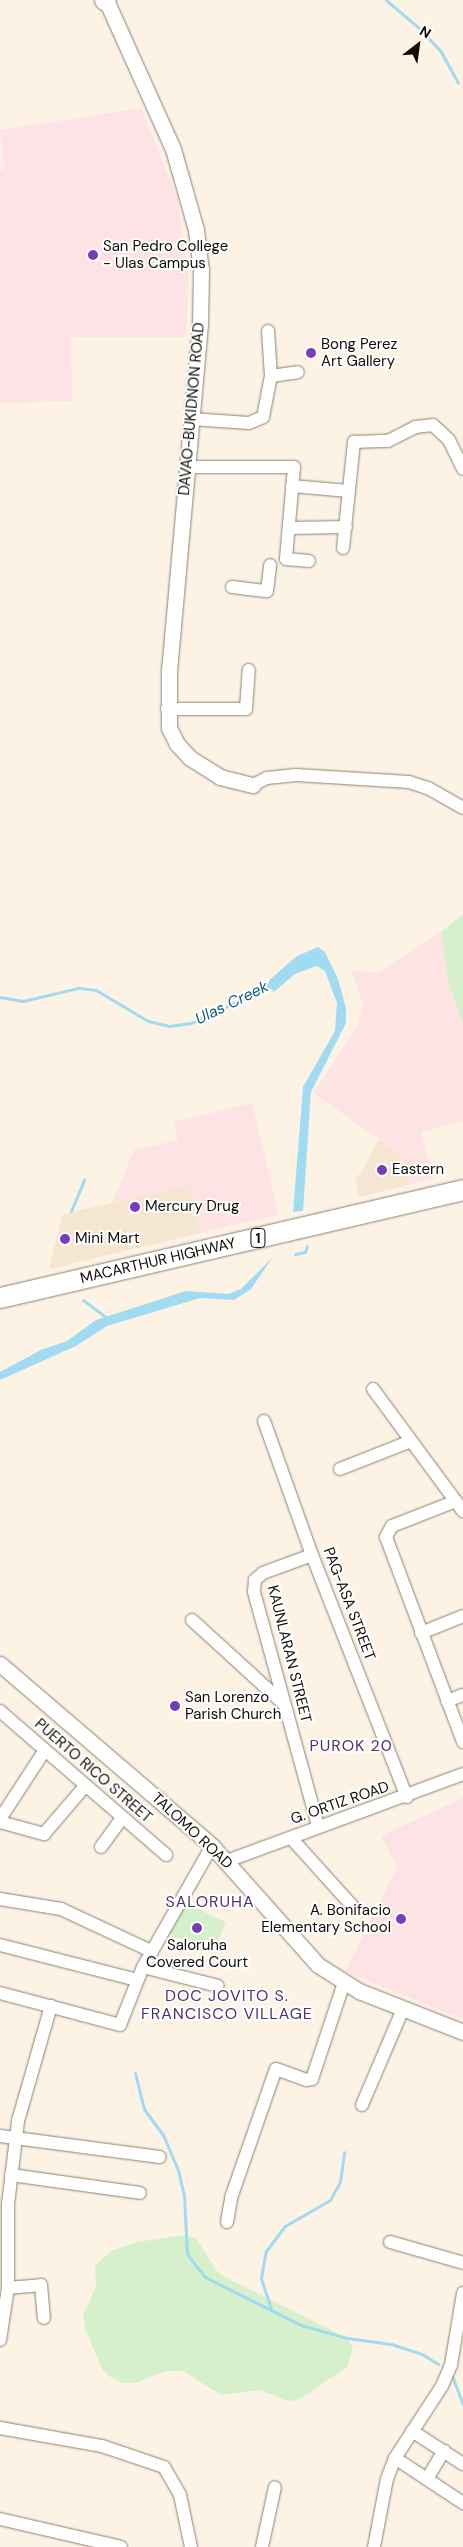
<!DOCTYPE html>
<style>
body{margin:0}
#map{position:relative;width:463px;height:2547px;overflow:hidden;background:#fdf3e5;font-family:"DM Sans",sans-serif}
div>[style]{position:absolute}
.built>*{inset:0;background:#f4e6d1}
.industrial>*{inset:0;background:#fee3e4}
.education>*{inset:0;background:#fee3e6}
.green>*{inset:0;background:#d5f0cb}
.water>*{inset:0;background:#a0dbf2}
.stream>*{height:3px;margin:-1.5px;padding:0 1.5px;transform-origin:1.5px;border-radius:1.5px;background:#a0dbf2}
.roads{filter:drop-shadow(0 0 1px #898174) drop-shadow(0 0 1px #898174)}
.minor>*{height:12px;margin:-6px;padding:0 6px;transform-origin:6px;border-radius:6px;background:#fff}
.tertiary>*{height:15px;margin:-7.5px;padding:0 7.5px;transform-origin:7.5px;border-radius:7.5px;background:#fff}
.trunk>*{height:20px;margin:-10px;padding:0 10px;transform-origin:10px;border-radius:10px;background:#fff}
.dots>*{width:14px;height:14px;translate:-50% -50%;box-sizing:border-box;border:2px solid #fff;border-radius:50%}
span{translate:-50% -50%;white-space:nowrap;text-align:center;line-height:1.15;-webkit-text-stroke:4px #fff;paint-order:stroke}
.shield-label span{padding:1px 4px;background:#fff;border:1px solid;border-radius:4px;-webkit-text-stroke-width:0}
.shield-label{font-size:14px;color:#0f0c07;font-weight:700}
.poi-label{font-size:15px;color:#0f0c07}
.left{translate:0 -50%;text-align:left}
.right{translate:-100% -50%;text-align:right}
.street-label{font-size:15px;color:#0f0c07}
.water-label{font-size:16px;color:#115e75;font-style:italic}
.neighbourhood-label{font-size:16px;color:#4d336e;letter-spacing:1px}
.north{position:absolute;left:393px;top:20px;width:50px;height:50px;-webkit-text-stroke:4px #fff;paint-order:stroke;rotate:30deg;font-size:14px;font-weight:700;line-height:20px;text-align:center;color:#0f0c07}
.north::after{content:'';display:block;margin:auto;width:18px;height:22px;background:#0f0c07;clip-path:polygon(50% 0,100% 100%,50% 72%,0 100%)}
</style>
<div id="map">
<div class="built">
<div style="clip-path:polygon(378px 1139px,402px 1155px,409px 1185px,359px 1197px,355px 1179px,363px 1170px)"></div>
<div style="clip-path:polygon(189px 1185px,200px 1233px,49px 1269px,63px 1214px)"></div>
</div>
<div class="industrial">
<div style="clip-path:polygon(441px 932px,449px 986px,463px 1023px,463px 1121px,421px 1132px,433px 1179px,409px 1185px,402px 1155px,313px 1093px,358px 1026px,363px 1004px,351px 971px,379px 972px)"></div>
<div style="clip-path:polygon(252px 1103px,279px 1215px,200px 1233px,189px 1185px,112px 1203px,134px 1150px,178px 1140px,173px 1122px)"></div>
</div>
<div class="education">
<div style="clip-path:polygon(141px 108px,177px 197px,189px 278px,186px 337px,71px 337px,72px 401px,0 403px,0 170px,4px 169px,0 130px)"></div>
<div style="clip-path:polygon(463px 1798px,463px 2019px,345px 1972px,397px 1867px,381px 1836px)"></div>
</div>
<div class="green">
<div style="clip-path:polygon(463px 914px,463px 1023px,449px 986px,441px 932px)"></div>
<div style="clip-path:polygon(183px 1902px,226px 1922px,213px 1953px,168px 1933px)"></div>
<div style="clip-path:polygon(184px 2235px,196px 2238px,216px 2270px,225px 2277px,347px 2338px,353px 2348px,347px 2367px,298px 2400px,287px 2401px,260px 2390px,221px 2395px,183px 2371px,166px 2371px,135px 2383px,123px 2383px,109px 2376px,102px 2369px,85px 2328px,83px 2316px,96px 2286px,95px 2266px,111px 2251px,137px 2242px)"></div>
</div>
<div class="water">
<div style="clip-path:polygon(318px 947px,325px 952px,338px 979px,346px 1008px,346px 1023px,311px 1092px,303px 1211px,293px 1212px,303px 1087px,335px 1031px,337px 1003px,325px 971px,317px 966px,295px 974px,275px 991px,252px 995px,297px 956px)"></div>
<div style="clip-path:polygon(272px 1258px,251px 1289px,234px 1300px,200px 1298px,107px 1326px,76px 1346px,0 1380px,0 1372px,41px 1350px,67px 1341px,96px 1320px,186px 1291px,228px 1294px,241px 1289px)"></div>
</div>
<div class="stream">
<div style="left:386px;top:0;width:43px;rotate:40.3deg"></div>
<div style="left:419px;top:28px;width:33px;rotate:47deg"></div>
<div style="left:441px;top:52px;width:35px;rotate:61deg"></div>
<div style="left:0;top:997px;width:23px;rotate:10deg"></div>
<div style="left:23px;top:1001px;width:57px;rotate:-13.3deg"></div>
<div style="left:78px;top:988px;width:18px;rotate:6deg"></div>
<div style="left:96px;top:990px;width:61px;rotate:30.8deg"></div>
<div style="left:148px;top:1021px;width:22px;rotate:13deg"></div>
<div style="left:169px;top:1026px;width:22px;rotate:-8deg"></div>
<div style="left:191px;top:1023px;width:69px;rotate:-24.7deg"></div>
<div style="left:71px;top:1211px;width:34px;rotate:-67deg"></div>
<div style="left:295px;top:1254px;width:10px;rotate:-11deg"></div>
<div style="left:305px;top:1252px;width:6px;rotate:-72deg"></div>
<div style="left:83px;top:1300px;width:31px;rotate:37deg"></div>
<div style="left:135px;top:2073px;width:37px;rotate:76deg"></div>
<div style="left:144px;top:2109px;width:34px;rotate:54deg"></div>
<div style="left:164px;top:2137px;width:36px;rotate:67deg"></div>
<div style="left:178px;top:2170px;width:27px;rotate:77deg"></div>
<div style="left:184px;top:2196px;width:58px;rotate:87deg"></div>
<div style="left:187px;top:2254px;width:29px;rotate:52deg"></div>
<div style="left:205px;top:2277px;width:107px;rotate:26.6deg"></div>
<div style="left:301px;top:2325px;width:48px;rotate:15.8deg"></div>
<div style="left:347px;top:2338px;width:44px;rotate:7.8deg"></div>
<div style="left:391px;top:2344px;width:33px;rotate:18deg"></div>
<div style="left:422px;top:2354px;width:19px;rotate:32deg"></div>
<div style="left:271px;top:2309px;width:33px;rotate:-108deg"></div>
<div style="left:261px;top:2278px;width:27px;rotate:-80deg"></div>
<div style="left:266px;top:2251px;width:31px;rotate:-53deg"></div>
<div style="left:285px;top:2226px;width:52px;rotate:-30deg"></div>
<div style="left:330px;top:2200px;width:21px;rotate:-61deg"></div>
<div style="left:340px;top:2182px;width:30px;rotate:-82deg"></div>
<div style="left:452px;top:2376px;width:30px;rotate:69deg"></div>
</div>
<div class="roads">
<div class="minor">
<div style="left:271px;top:376px;width:27px;rotate:-8deg"></div>
<div style="left:191px;top:419px;width:58px;rotate:3.9deg"></div>
<div style="left:249px;top:423px;width:15px;rotate:-23deg"></div>
<div style="left:263px;top:417px;width:42px;rotate:-79deg"></div>
<div style="left:271px;top:376px;width:45px;rotate:-93.8deg"></div>
<div style="left:187px;top:467px;width:107px"></div>
<div style="left:294px;top:467px;width:92px;rotate:95deg"></div>
<div style="left:286px;top:559px;width:23px;rotate:5deg"></div>
<div style="left:292px;top:486px;width:57px;rotate:5deg"></div>
<div style="left:289px;top:528px;width:57px;rotate:-1deg"></div>
<div style="left:343px;top:548px;width:107px;rotate:-84.1deg"></div>
<div style="left:354px;top:442px;width:34px;rotate:-2deg"></div>
<div style="left:388px;top:441px;width:30px;rotate:-27deg"></div>
<div style="left:415px;top:427px;width:18px;rotate:-6deg"></div>
<div style="left:433px;top:425px;width:22px;rotate:43deg"></div>
<div style="left:449px;top:440px;width:32px;rotate:64deg"></div>
<div style="left:232px;top:587px;width:35px;rotate:7deg"></div>
<div style="left:267px;top:591px;width:26px;rotate:-83deg"></div>
<div style="left:167px;top:709px;width:79px"></div>
<div style="left:246px;top:709px;width:39px;rotate:-86deg"></div>
<div style="left:253px;top:785px;width:16px;rotate:-27deg"></div>
<div style="left:267px;top:778px;width:29px;rotate:-6deg"></div>
<div style="left:296px;top:775px;width:113px;rotate:3.5deg"></div>
<div style="left:409px;top:782px;width:20px;rotate:18deg"></div>
<div style="left:428px;top:788px;width:40px;rotate:29.7deg"></div>
<div style="left:373px;top:1389px;width:152px;rotate:53.6deg"></div>
<div style="left:264px;top:1421px;width:142px;rotate:70.3deg"></div>
<div style="left:312px;top:1555px;width:260px;rotate:68.6deg"></div>
<div style="left:340px;top:1469px;width:76px;rotate:-21.5deg"></div>
<div style="left:456px;top:1501px;width:69px;rotate:158.7deg"></div>
<div style="left:392px;top:1526px;width:13px;rotate:119deg"></div>
<div style="left:386px;top:1537px;width:219px;rotate:69.4deg"></div>
<div style="left:312px;top:1555px;width:52px;rotate:159.8deg"></div>
<div style="left:263px;top:1573px;width:11px;rotate:139deg"></div>
<div style="left:255px;top:1580px;width:12px;rotate:95deg"></div>
<div style="left:254px;top:1592px;width:243px;rotate:74.7deg"></div>
<div style="left:192px;top:1620px;width:125px;rotate:42.4deg"></div>
<div style="left:421px;top:1633px;width:45px;rotate:-22deg"></div>
<div style="left:447px;top:1701px;width:17px;rotate:-21deg"></div>
<div style="left:0;top:1711px;width:220px;rotate:40.9deg"></div>
<div style="left:0;top:1819px;width:82px;rotate:-56.9deg"></div>
<div style="left:0;top:1822px;width:46px;rotate:15.3deg"></div>
<div style="left:44px;top:1834px;width:63px;rotate:-49.5deg"></div>
<div style="left:291px;top:1838px;width:94px;rotate:48deg"></div>
<div style="left:101px;top:1847px;width:36px;rotate:-54deg"></div>
<div style="left:227px;top:1861px;width:252px;rotate:-20.2deg"></div>
<div style="left:0;top:1899px;width:62px;rotate:9.3deg"></div>
<div style="left:61px;top:1909px;width:99px;rotate:25deg"></div>
<div style="left:0;top:1945px;width:141px;rotate:14.3deg"></div>
<div style="left:143px;top:1967px;width:77px;rotate:14.2deg"></div>
<div style="left:0;top:1993px;width:124px;rotate:14.9deg"></div>
<div style="left:120px;top:2025px;width:62px;rotate:-68.4deg"></div>
<div style="left:143px;top:1967px;width:139px;rotate:-60.3deg"></div>
<div style="left:362px;top:2105px;width:104px;rotate:-66.9deg"></div>
<div style="left:0;top:2136px;width:161px;rotate:7.5deg"></div>
<div style="left:11px;top:2175px;width:130px;rotate:7.9deg"></div>
<div style="left:227px;top:2222px;width:27px;rotate:-80deg"></div>
<div style="left:232px;top:2195px;width:133px;rotate:-70.8deg"></div>
<div style="left:276px;top:2069px;width:32px;rotate:20deg"></div>
<div style="left:306px;top:2080px;width:6px;rotate:-9deg"></div>
<div style="left:312px;top:2079px;width:101px;rotate:-71.6deg"></div>
<div style="left:390px;top:2242px;width:76px;rotate:16deg"></div>
<div style="left:8px;top:2288px;width:33px;rotate:-5deg"></div>
<div style="left:41px;top:2285px;width:33px;rotate:85deg"></div>
<div style="left:0;top:2340px;width:53px;rotate:-81.3deg"></div>
<div style="left:8px;top:2288px;width:84px;rotate:-90deg"></div>
<div style="left:8px;top:2204px;width:84px;rotate:-83.1deg"></div>
<div style="left:18px;top:2121px;width:120px;rotate:-74deg"></div>
<div style="left:0;top:2428px;width:104px;rotate:10deg"></div>
<div style="left:102px;top:2446px;width:65px;rotate:18.7deg"></div>
<div style="left:164px;top:2467px;width:32px;rotate:60deg"></div>
<div style="left:180px;top:2495px;width:53px;rotate:78.1deg"></div>
<div style="left:412px;top:2431px;width:61px;rotate:32.9deg"></div>
<div style="left:395px;top:2458px;width:82px;rotate:33.5deg"></div>
<div style="left:427px;top:2479px;width:33px;rotate:-59deg"></div>
<div style="left:0;top:2519px;width:124px;rotate:13deg"></div>
<div style="left:262px;top:2547px;width:61px;rotate:-77.8deg"></div>
<div style="left:374px;top:2547px;width:69px;rotate:-79.2deg"></div>
<div style="left:387px;top:2479px;width:22px;rotate:-69deg"></div>
<div style="left:395px;top:2458px;width:86px;rotate:-56.9deg"></div>
<div style="left:442px;top:2386px;width:23px;rotate:-67deg"></div>
<div style="left:451px;top:2365px;width:73px;rotate:-80.5deg"></div>
</div>
<div class="tertiary">
<div style="left:106px;top:0;width:163px;rotate:65.8deg"></div>
<div style="left:173px;top:149px;width:84px;rotate:74.1deg"></div>
<div style="left:196px;top:230px;width:39px;rotate:83deg"></div>
<div style="left:201px;top:269px;width:55px;rotate:91deg"></div>
<div style="left:200px;top:324px;width:346px;rotate:95.1deg"></div>
<div style="left:169px;top:669px;width:59px;rotate:90deg"></div>
<div style="left:169px;top:728px;width:18px;rotate:63deg"></div>
<div style="left:177px;top:744px;width:19px;rotate:47deg"></div>
<div style="left:190px;top:758px;width:36px;rotate:32deg"></div>
<div style="left:220px;top:777px;width:34px;rotate:14deg"></div>
<div style="left:0;top:1664px;width:279px;rotate:40.6deg"></div>
<div style="left:212px;top:1846px;width:159px;rotate:48.3deg"></div>
<div style="left:318px;top:1965px;width:49px;rotate:32.4deg"></div>
<div style="left:359px;top:1991px;width:112px;rotate:21.5deg"></div>
</div>
<div class="trunk">
<div style="left:105px;top:0;width:1px;rotate:45deg"></div>
<div style="left:0;top:1298px;width:475px;rotate:-13.1deg"></div>
</div>
</div>
<div class="dots">
<div style="left:93px;top:255px;background:#763db4"></div>
<div style="left:311px;top:353px;background:#763db4"></div>
<div style="left:382px;top:1170px;background:#763db4"></div>
<div style="left:135px;top:1207px;background:#763db4"></div>
<div style="left:65px;top:1239px;background:#763db4"></div>
<div style="left:175px;top:1706px;background:#763db4"></div>
<div style="left:401px;top:1919px;background:#763db4"></div>
<div style="left:197px;top:1928px;background:#763db4"></div>
</div>
<div class="shield-label">
<span style="left:258px;top:1238px">1</span>
</div>
<div class="poi-label">
<span class="left" style="left:103px;top:255px">San Pedro College<br>- Ulas Campus</span>
<span class="left" style="left:321px;top:353px">Bong Perez<br>Art Gallery</span>
<span class="left" style="left:392px;top:1170px">Eastern</span>
<span class="left" style="left:145px;top:1207px">Mercury Drug</span>
<span class="left" style="left:75px;top:1239px">Mini Mart</span>
<span class="left" style="left:185px;top:1706px">San Lorenzo<br>Parish Church</span>
<span class="right" style="left:391px;top:1919px">A. Bonifacio<br>Elementary School</span>
<span style="left:197px;top:1954px">Saloruha<br>Covered Court</span>
</div>
<div class="street-label">
<span style="left:192px;top:409px;rotate:-85deg">DAVAO-BUKIDNON ROAD</span>
<span style="left:158px;top:1261px;rotate:-13deg">MACARTHUR HIGHWAY</span>
<span style="left:349px;top:1604px;rotate:69deg">PAG-ASA STREET</span>
<span style="left:289px;top:1654px;rotate:76deg">KAUNLARAN STREET</span>
<span style="left:93px;top:1771px;rotate:41deg">PUERTO RICO STREET</span>
<span style="left:340px;top:1803px;rotate:-19deg">G. ORTIZ ROAD</span>
<span style="left:192px;top:1831px;rotate:43deg">TALOMO ROAD</span>
</div>
<div class="water-label">
<span style="left:232px;top:1003px;rotate:-26deg">Ulas Creek</span>
</div>
<div class="neighbourhood-label">
<span style="left:351px;top:1746px">PUROK 20</span>
<span style="left:210px;top:1902px">SALORUHA</span>
<span style="left:227px;top:2005px">DOC JOVITO S.<br>FRANCISCO VILLAGE</span>
</div>
<div class="north">N</div>
</div>
